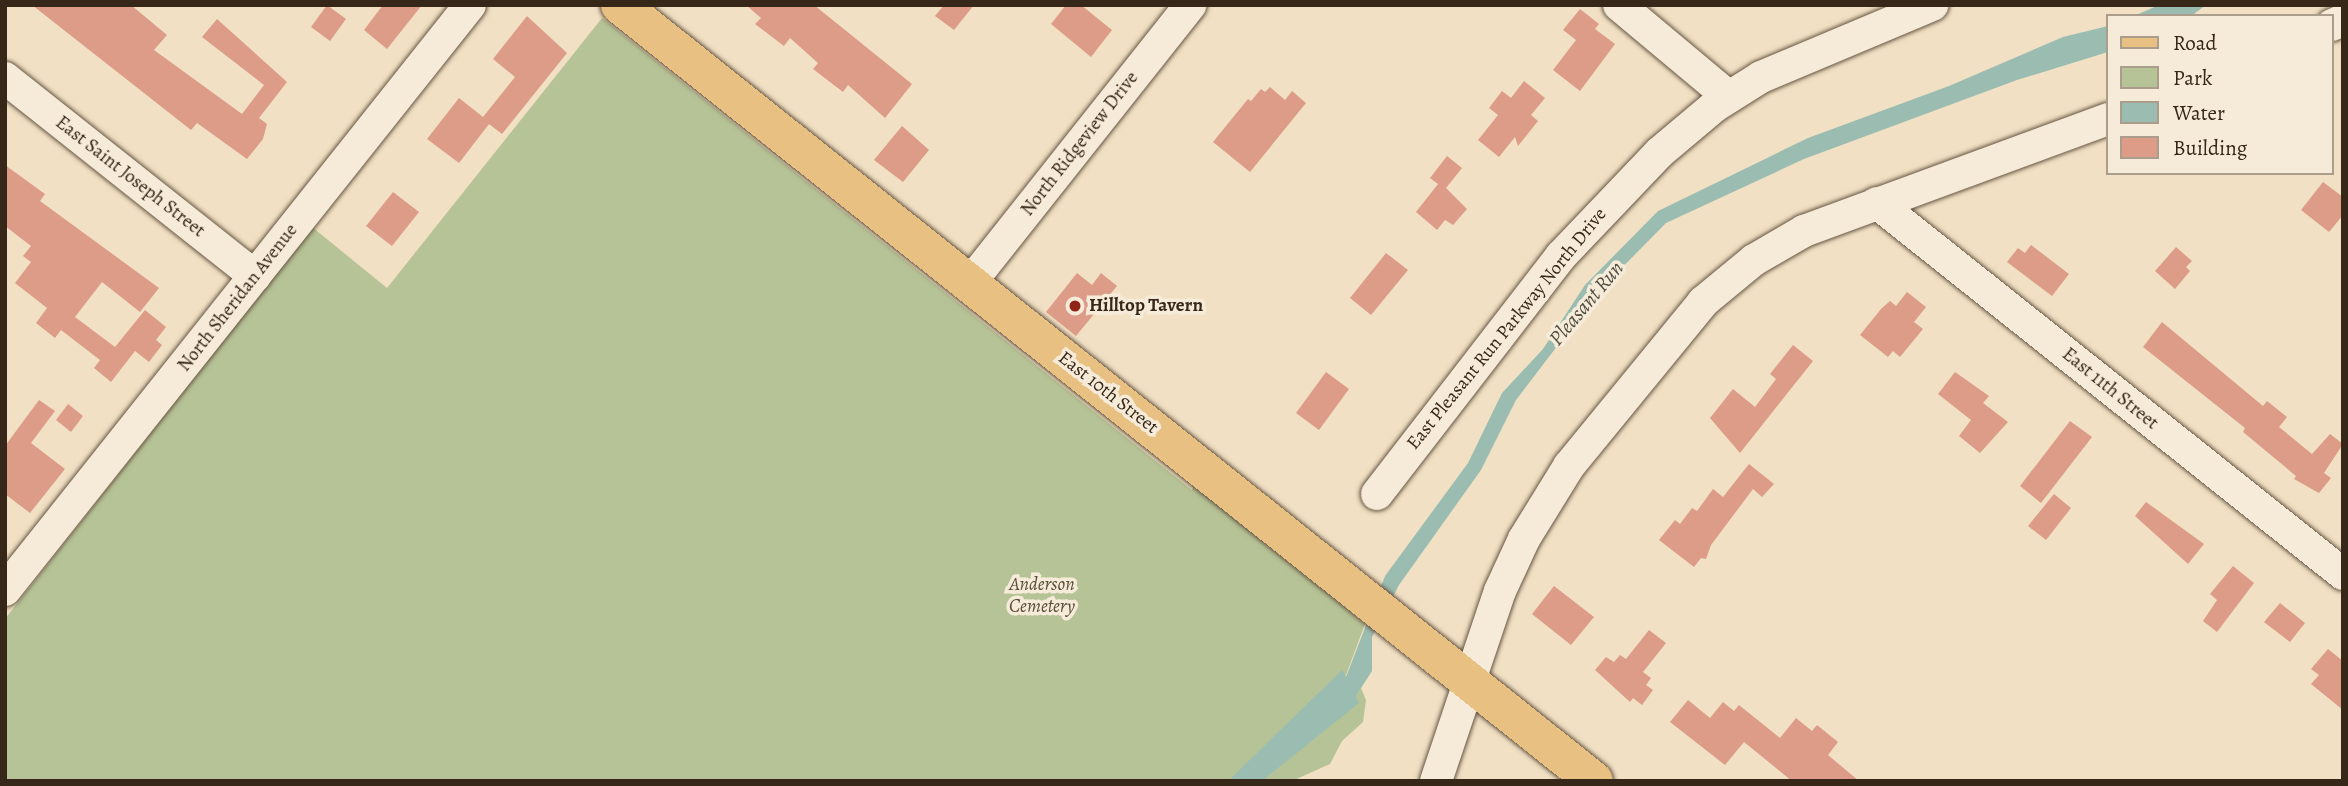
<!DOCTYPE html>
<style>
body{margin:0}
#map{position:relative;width:2348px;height:786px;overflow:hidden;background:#f1e0c3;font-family:Alegreya,serif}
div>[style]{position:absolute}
.green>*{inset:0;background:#b6c396}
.water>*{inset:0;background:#9bbdb1}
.building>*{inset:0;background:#dc9c88}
.roads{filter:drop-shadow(0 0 2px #665543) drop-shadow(0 0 2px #665543)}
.minor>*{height:32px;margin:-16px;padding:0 16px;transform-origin:16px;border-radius:16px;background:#f6ebd8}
.major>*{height:38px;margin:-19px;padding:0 19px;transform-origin:19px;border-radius:19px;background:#e8c082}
.dots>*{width:19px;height:19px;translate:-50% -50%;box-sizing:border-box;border:4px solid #f6ebd8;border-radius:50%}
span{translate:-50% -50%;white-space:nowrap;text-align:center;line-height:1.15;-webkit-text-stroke:7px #f6ebd8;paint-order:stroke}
.street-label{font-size:19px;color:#372718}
.poi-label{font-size:19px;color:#372718;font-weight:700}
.left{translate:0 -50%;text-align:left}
.park-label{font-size:19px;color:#574e38;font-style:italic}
.water-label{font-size:21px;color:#504c3e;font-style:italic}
.frame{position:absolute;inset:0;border:7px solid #372718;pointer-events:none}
.legend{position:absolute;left:2106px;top:14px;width:228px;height:161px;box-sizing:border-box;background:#f6ebd8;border:2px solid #aa9d8b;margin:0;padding:9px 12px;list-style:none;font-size:21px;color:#372718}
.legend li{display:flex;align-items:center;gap:14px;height:35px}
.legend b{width:35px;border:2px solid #aa9d8b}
</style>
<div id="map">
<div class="green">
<div style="clip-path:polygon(602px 18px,1192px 490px,1195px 480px,1365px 624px,1343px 683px,1228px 781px,5px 781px,5px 619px,312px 227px,387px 288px)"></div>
<div style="clip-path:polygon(1361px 688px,1366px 700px,1363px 722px,1342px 741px,1330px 764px,1292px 781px,1252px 781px,1353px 700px)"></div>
</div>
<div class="water">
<div style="clip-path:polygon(2159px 5px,2206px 5px,2191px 16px,2134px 16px)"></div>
<div style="clip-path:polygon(2108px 26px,2108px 52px,2017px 80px,1804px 159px,1666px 223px,1600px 290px,1516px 400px,1481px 470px,1399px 585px,1372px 637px,1372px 671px,1356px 696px,1359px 703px,1262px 781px,1228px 781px,1342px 670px,1346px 677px,1385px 576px,1468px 463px,1502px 393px,1543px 349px,1585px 285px,1658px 211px,1808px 138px,1949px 86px,2063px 37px)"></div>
</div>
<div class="building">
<div style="clip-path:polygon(32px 5px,131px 5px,167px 35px,154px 50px,242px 114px,264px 85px,202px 37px,217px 19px,287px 82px,259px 118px,267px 124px,263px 139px,247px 159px,197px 123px,191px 130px)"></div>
<div style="clip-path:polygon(327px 5px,346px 19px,330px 41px,311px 27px)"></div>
<div style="clip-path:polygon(383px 5px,422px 5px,387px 49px,364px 30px)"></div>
<div style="clip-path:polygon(746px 5px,814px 5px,912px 84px,885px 118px,848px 85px,843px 92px,813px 69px,818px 63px,790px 38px,784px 46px,755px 24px,761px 18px)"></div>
<div style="clip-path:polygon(944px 5px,974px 5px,954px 30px,935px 16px)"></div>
<div style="clip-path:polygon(1066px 5px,1081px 5px,1112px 30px,1091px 57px,1051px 24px)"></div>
<div style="clip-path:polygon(1580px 9px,1599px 24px,1595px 29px,1615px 44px,1580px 91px,1553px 70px,1576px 40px,1563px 30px)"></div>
<div style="clip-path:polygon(527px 16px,567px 53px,502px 134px,489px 124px,459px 163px,427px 139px,459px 98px,483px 117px,515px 77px,493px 59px)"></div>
<div style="clip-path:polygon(1524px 81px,1545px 98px,1531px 115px,1538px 121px,1518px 146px,1515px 137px,1499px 157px,1478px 140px,1498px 115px,1489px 108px,1502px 91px,1511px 98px)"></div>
<div style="clip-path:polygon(1270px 87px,1285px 100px,1292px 91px,1306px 103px,1250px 172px,1213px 142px,1248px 99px,1251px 101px,1261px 89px,1265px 92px)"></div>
<div style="clip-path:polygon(902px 126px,929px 150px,903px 182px,874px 160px)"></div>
<div style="clip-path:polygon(1447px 156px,1462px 168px,1446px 188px,1467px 209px,1453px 225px,1445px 220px,1437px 230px,1416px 212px,1438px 184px,1430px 178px)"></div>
<div style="clip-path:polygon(5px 165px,45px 194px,40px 201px,159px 288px,140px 312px,102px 282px,75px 317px,115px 347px,145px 310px,166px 327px,156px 340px,162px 345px,149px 362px,135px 351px,111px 382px,94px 368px,100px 360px,61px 330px,55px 338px,36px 323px,47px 308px,15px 283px,31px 262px,23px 256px,31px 246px,5px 226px)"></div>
<div style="clip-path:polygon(2323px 182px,2343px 197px,2343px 215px,2329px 232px,2301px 210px)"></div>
<div style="clip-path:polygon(393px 192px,419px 212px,392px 246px,366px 226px)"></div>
<div style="clip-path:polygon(2031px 245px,2069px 274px,2052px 296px,2007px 262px,2018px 248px,2025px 253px)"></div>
<div style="clip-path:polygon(2176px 247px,2192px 261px,2186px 267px,2190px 271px,2175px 289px,2155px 271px)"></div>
<div style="clip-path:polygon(1386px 253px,1408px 270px,1371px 315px,1350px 298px)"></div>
<div style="clip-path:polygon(1077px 273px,1092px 285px,1101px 273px,1117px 286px,1076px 336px,1046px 312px)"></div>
<div style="clip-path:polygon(1907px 292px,1926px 307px,1914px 322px,1923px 329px,1900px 357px,1893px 351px,1888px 357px,1860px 335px,1881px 309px,1890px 301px,1896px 306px)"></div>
<div style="clip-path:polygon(2162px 322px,2263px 406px,2267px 401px,2287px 417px,2279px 427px,2312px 454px,2330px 434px,2343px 444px,2324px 473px,2331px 478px,2319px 493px,2294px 479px,2296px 476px,2243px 432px,2245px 428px,2143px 347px)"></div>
<div style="clip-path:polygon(1793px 345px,1813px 361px,1740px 453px,1710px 418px,1733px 389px,1755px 407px,1776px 379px,1770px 374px)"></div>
<div style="clip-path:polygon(1326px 372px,1349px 389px,1319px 430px,1296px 413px)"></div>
<div style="clip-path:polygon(1955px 372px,1989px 396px,1983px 403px,2008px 422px,1980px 453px,1959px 436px,1971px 420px,1938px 394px)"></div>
<div style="clip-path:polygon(39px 400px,55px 411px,31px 443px,65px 469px,30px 513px,5px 494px,5px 446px)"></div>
<div style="clip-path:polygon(68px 404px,83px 416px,71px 432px,56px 420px)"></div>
<div style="clip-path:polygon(2070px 421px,2092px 437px,2041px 503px,2020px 486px)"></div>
<div style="clip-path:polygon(1749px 464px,1774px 484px,1762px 497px,1753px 489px,1711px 545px,1706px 559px,1701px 558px,1694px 567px,1659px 540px,1675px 520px,1680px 524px,1692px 508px,1697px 511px,1713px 489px,1723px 497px)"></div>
<div style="clip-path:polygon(2054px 494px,2071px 508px,2046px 540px,2028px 526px)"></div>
<div style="clip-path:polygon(2146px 502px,2204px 544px,2188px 564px,2135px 516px)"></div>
<div style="clip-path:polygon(2233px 566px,2254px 583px,2217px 632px,2203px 621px,2217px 600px,2210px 594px)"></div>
<div style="clip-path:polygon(1554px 586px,1594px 617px,1571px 645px,1532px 614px)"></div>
<div style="clip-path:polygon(2280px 603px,2305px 623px,2290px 642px,2264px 622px)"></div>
<div style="clip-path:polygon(1649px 630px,1666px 643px,1643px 672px,1651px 678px,1646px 685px,1653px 690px,1642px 705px,1633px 698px,1630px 702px,1595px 670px,1606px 657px,1614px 662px,1620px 655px,1626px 659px)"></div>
<div style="clip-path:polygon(2328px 649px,2343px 661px,2343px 710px,2311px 684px,2319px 675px,2311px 669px)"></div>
<div style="clip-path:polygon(1688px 700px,1710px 718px,1723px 702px,1734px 711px,1739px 705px,1780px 738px,1796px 718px,1812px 731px,1817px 725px,1838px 742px,1828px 755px,1859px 781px,1792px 781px,1744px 742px,1725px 765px,1670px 722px)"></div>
</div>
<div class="roads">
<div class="minor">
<div style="left:1619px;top:5px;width:143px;rotate:39.9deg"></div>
<div style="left:2332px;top:25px;width:12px;rotate:-24deg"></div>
<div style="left:5px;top:78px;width:319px;rotate:38.4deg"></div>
<div style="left:1877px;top:203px;width:596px;rotate:38.52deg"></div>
<div style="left:970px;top:283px;width:355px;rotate:-51.6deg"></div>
<div style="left:1377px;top:494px;width:301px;rotate:-52.3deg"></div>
<div style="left:1561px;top:256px;width:142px;rotate:-46.4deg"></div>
<div style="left:1659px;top:153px;width:73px;rotate:-40deg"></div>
<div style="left:1715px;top:106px;width:54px;rotate:-32.2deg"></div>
<div style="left:1761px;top:77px;width:186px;rotate:-22.8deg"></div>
<div style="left:5px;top:590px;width:747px;rotate:-51.52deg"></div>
<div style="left:1436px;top:781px;width:200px;rotate:-71.4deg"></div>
<div style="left:1500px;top:591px;width:57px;rotate:-65.2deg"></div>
<div style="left:1524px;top:539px;width:86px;rotate:-58.3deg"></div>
<div style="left:1569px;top:466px;width:212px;rotate:-50.7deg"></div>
<div style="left:1703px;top:302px;width:66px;rotate:-39.5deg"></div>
<div style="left:1754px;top:260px;width:58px;rotate:-30.1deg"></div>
<div style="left:1804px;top:231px;width:324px;rotate:-20.2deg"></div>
</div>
<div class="major">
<div style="left:620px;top:5px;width:1245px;rotate:38.54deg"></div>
</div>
</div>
<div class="dots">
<div style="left:1075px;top:306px;background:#8f2418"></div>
</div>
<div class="street-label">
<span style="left:1080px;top:144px;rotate:-52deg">North Ridgeview Drive</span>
<span style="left:130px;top:177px;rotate:38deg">East Saint Joseph Street</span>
<span style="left:238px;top:298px;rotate:-52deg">North Sheridan Avenue</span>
<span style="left:1507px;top:329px;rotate:-51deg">East Pleasant Run Parkway North Drive</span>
<span style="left:2110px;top:389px;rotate:39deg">East 11th Street</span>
<span style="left:1108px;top:393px;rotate:38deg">East 10th Street</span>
</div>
<div class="poi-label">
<span class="left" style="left:1089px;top:306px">Hilltop Tavern</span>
</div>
<div class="park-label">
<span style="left:1042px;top:596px">Anderson<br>Cemetery</span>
</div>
<div class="water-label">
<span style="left:1586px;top:303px;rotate:-50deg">Pleasant Run</span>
</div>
<div class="frame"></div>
<ul class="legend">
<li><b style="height:9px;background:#e8c082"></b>Road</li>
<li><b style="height:19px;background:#b6c396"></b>Park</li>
<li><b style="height:19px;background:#9bbdb1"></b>Water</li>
<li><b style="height:19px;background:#dc9c88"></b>Building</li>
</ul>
</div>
